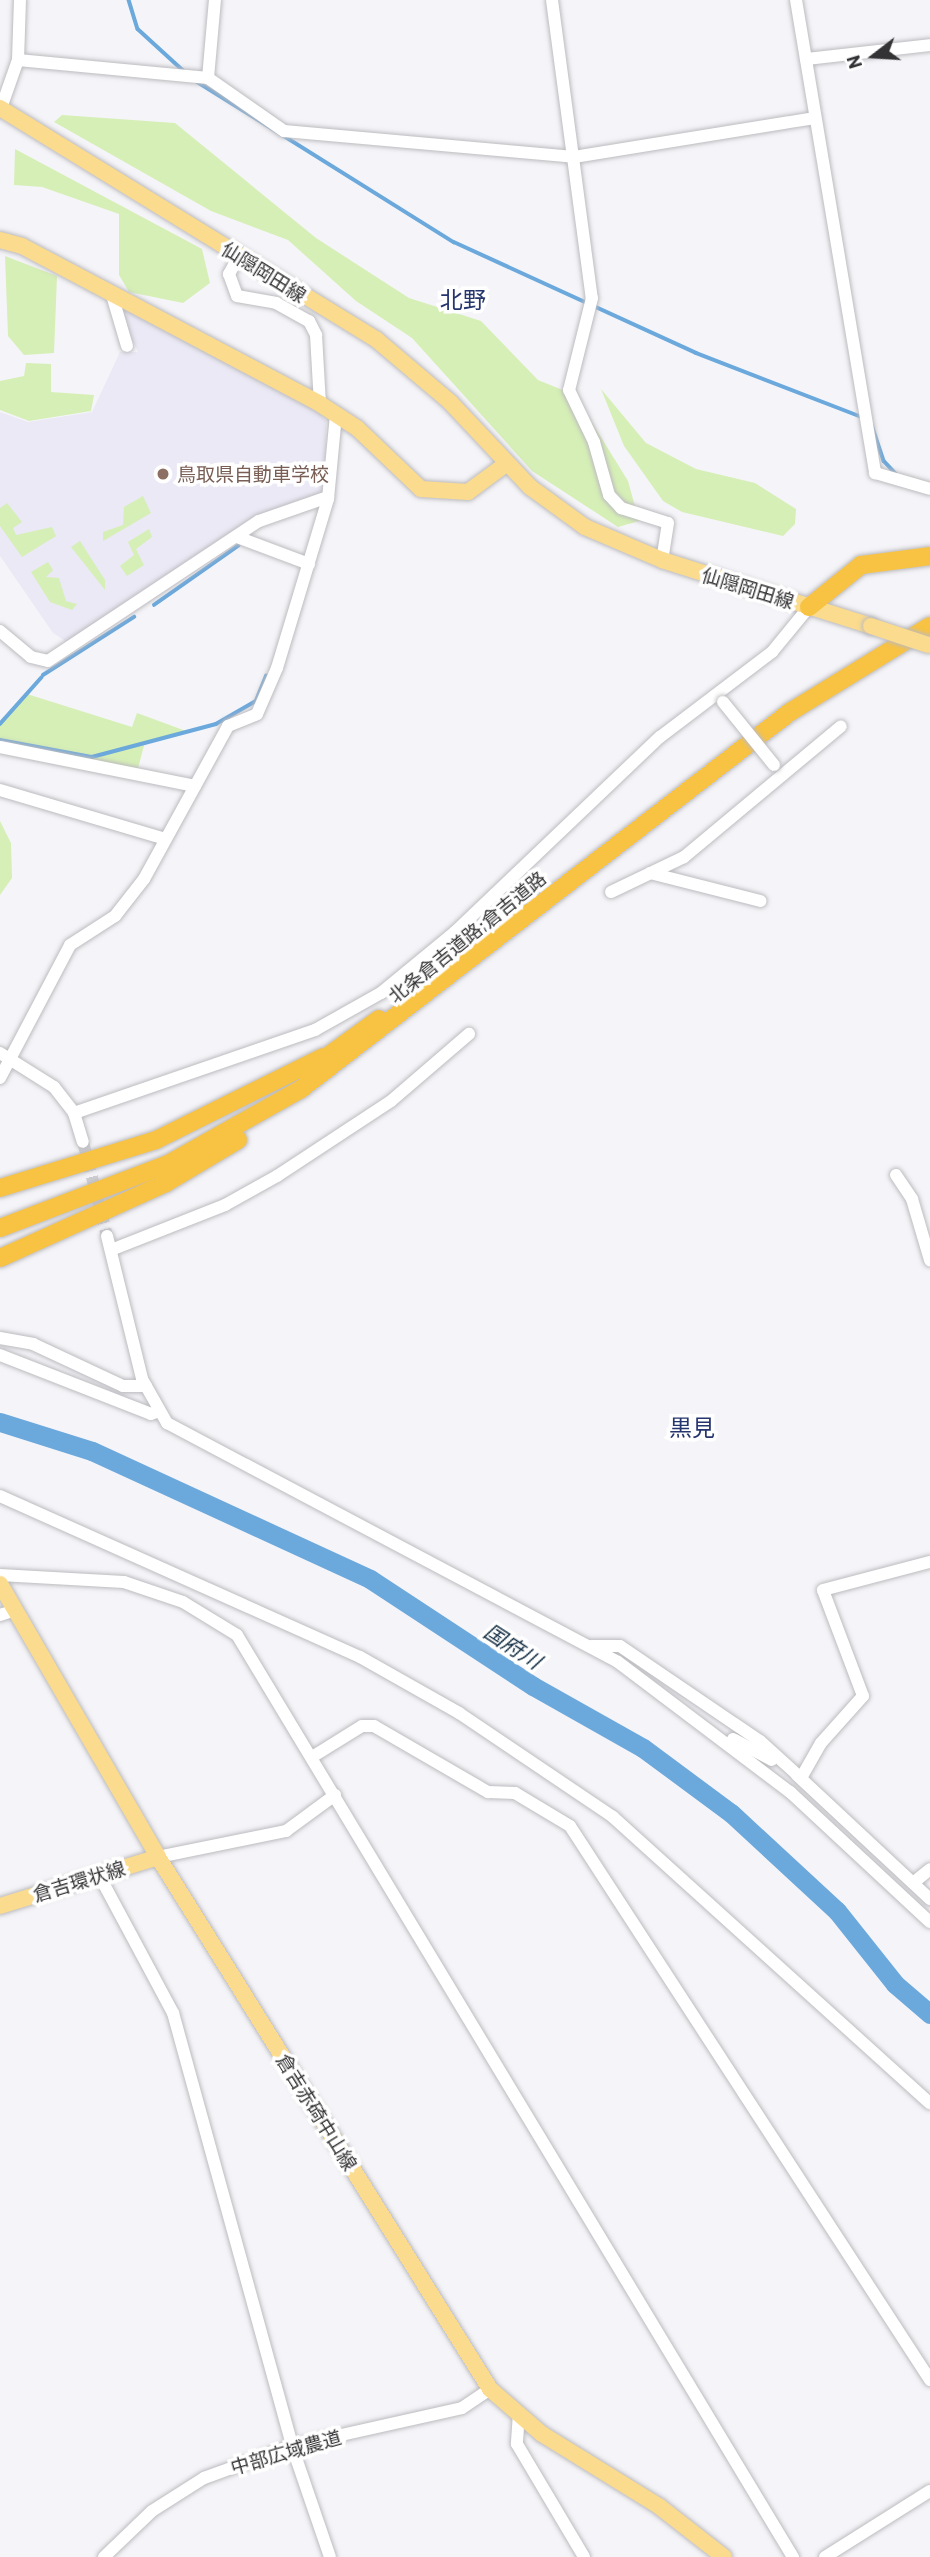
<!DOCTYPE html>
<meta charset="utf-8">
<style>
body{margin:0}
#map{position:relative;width:930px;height:2557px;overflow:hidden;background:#f5f5f9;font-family:Barlow,"Noto Sans JP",sans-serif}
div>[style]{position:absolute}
.built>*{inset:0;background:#eae9f5}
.green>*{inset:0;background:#d6efb6}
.stream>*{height:3.5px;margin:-1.75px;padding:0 1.75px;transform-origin:1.75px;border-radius:1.75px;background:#6ba8dc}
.river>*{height:19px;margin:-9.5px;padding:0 9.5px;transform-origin:9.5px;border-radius:9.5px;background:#6ba8dc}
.minor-tunnel>*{height:12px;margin-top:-6px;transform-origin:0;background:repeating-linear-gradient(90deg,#ceced2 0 12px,transparent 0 18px)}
.roads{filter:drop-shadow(0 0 2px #bcbbbf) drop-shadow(0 0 2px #bcbbbf)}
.minor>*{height:12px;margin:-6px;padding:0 6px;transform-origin:6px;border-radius:6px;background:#fff}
.major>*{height:16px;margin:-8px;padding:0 8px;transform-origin:8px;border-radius:8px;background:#fbdb8e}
.highway>*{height:18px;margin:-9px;padding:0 9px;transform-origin:9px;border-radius:9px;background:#f8c343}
.bridges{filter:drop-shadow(0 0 2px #bcbbbf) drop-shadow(0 0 2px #bcbbbf)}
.minor-bridge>*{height:12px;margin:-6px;padding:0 6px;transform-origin:6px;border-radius:6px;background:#fff}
.major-bridge>*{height:16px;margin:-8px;padding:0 8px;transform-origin:8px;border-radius:8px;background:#fbdb8e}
.dots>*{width:19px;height:19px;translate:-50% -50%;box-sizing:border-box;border:4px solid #fff;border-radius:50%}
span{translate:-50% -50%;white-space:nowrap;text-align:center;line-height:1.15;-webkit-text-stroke:7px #fff;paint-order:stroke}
.street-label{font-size:19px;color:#333335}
.education-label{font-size:19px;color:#785e54}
.left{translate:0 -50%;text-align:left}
.water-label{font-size:21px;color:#112c42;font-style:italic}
.quarter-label{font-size:23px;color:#25356d}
.north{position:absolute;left:839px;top:21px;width:70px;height:70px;-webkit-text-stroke:5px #fff;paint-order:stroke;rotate:253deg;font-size:19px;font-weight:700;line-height:28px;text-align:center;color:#333335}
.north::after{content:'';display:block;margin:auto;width:24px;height:32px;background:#333335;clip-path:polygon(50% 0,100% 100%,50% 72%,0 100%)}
</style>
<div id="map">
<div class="built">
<div style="clip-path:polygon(116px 305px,315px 409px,326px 421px,325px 494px,297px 504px,67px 642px,53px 633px,0 556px,0 412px,28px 422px,92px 412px,120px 352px,138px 352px)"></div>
</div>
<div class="green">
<div style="clip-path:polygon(62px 115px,175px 123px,316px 238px,409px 298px,481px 321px,538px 380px,575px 395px,628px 481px,639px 521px,618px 527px,532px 471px,412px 338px,356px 301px,288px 240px,211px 211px,54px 122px)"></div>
<div style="clip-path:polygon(15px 149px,202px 249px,210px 283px,183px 303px,129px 292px,119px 275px,119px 214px,42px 187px,14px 185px)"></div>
<div style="clip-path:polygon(5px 256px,57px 276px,54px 353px,24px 355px,8px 336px)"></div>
<div style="clip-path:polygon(26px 363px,51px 364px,51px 392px,94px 395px,91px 411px,29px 421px,0 410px,0 381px,24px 376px)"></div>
<div style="clip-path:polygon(601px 389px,646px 443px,696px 469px,755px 483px,796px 509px,795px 524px,783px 536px,682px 512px,663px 501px,624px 446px)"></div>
<div style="clip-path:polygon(143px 496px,151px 513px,103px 541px,103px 532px,123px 525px,124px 507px)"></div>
<div style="clip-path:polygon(7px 503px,22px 522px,13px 528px,16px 535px,52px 527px,56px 536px,22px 557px,0 526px,0 508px)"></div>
<div style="clip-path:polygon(149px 529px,152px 537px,136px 549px,144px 565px,127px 576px,120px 566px,134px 555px,128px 542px)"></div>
<div style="clip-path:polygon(80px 541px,105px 580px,105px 590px,71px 547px)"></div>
<div style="clip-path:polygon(48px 562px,53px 570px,46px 577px,59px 578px,66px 601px,77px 604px,72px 610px,50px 602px,31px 572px)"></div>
<div style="clip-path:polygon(27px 694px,132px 727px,137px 713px,186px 731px,145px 742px,137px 772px,0 743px,0 725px)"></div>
<div style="clip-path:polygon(0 821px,11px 843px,12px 878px,0 895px)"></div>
</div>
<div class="stream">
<div style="left:129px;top:0;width:30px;rotate:73deg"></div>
<div style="left:138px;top:29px;width:64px;rotate:42.5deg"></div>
<div style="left:196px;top:81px;width:304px;rotate:32deg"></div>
<div style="left:454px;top:242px;width:266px;rotate:24.6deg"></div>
<div style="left:696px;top:353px;width:178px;rotate:21.1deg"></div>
<div style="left:871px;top:422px;width:41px;rotate:71.6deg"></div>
<div style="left:884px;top:461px;width:18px;rotate:47deg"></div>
<div style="left:154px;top:605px;width:103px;rotate:-35.1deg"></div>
<div style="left:43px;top:675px;width:108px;rotate:-32.5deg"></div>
<div style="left:0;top:724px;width:62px;rotate:-48.3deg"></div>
<div style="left:0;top:740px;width:94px;rotate:10.5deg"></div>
<div style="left:92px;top:757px;width:128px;rotate:-14.9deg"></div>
<div style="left:216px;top:724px;width:46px;rotate:-29.9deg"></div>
<div style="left:256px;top:701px;width:27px;rotate:-68deg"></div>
</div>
<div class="river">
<div style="left:0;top:1422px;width:96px;rotate:17.5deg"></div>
<div style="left:92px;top:1451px;width:306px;rotate:24.7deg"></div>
<div style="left:370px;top:1579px;width:195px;rotate:33.3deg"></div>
<div style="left:533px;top:1686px;width:126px;rotate:29.4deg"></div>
<div style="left:643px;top:1748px;width:109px;rotate:36.5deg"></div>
<div style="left:731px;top:1813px;width:144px;rotate:42.8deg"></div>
<div style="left:837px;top:1911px;width:93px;rotate:51.5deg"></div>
<div style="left:895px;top:1984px;width:46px;rotate:40.6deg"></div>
</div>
<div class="minor-tunnel">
<div style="left:83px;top:1142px;width:97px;rotate:75.7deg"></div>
</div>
<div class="roads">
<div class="minor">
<div style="left:552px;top:0;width:301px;rotate:82.4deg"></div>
<div style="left:592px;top:298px;width:95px;rotate:104deg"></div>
<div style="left:569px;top:390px;width:58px;rotate:64.3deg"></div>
<div style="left:594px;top:442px;width:55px;rotate:74.2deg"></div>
<div style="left:609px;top:495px;width:18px;rotate:47deg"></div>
<div style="left:621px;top:508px;width:49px;rotate:17.7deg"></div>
<div style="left:668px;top:523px;width:37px;rotate:99deg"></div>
<div style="left:796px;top:0;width:480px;rotate:80.5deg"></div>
<div style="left:875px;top:473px;width:57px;rotate:16.2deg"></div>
<div style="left:806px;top:59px;width:125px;rotate:-6.4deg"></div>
<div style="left:18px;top:60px;width:191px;rotate:5.4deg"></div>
<div style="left:208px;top:78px;width:93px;rotate:34.9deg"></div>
<div style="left:284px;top:131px;width:291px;rotate:5.1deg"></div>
<div style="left:574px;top:157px;width:244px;rotate:-9.2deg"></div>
<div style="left:208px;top:78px;width:78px;rotate:-84.9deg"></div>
<div style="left:0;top:111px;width:54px;rotate:-70.6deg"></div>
<div style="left:18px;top:60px;width:60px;rotate:-88.1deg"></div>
<div style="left:239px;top:256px;width:21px;rotate:119deg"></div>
<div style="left:229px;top:274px;width:23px;rotate:70deg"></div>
<div style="left:237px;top:296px;width:40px;rotate:10deg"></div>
<div style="left:276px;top:303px;width:38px;rotate:29deg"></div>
<div style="left:309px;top:321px;width:16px;rotate:63deg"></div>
<div style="left:316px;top:335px;width:69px;rotate:86.7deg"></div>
<div style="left:112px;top:295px;width:53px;rotate:73.6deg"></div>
<div style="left:237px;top:537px;width:77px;rotate:20.6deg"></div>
<div style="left:0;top:631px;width:40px;rotate:40deg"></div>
<div style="left:31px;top:657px;width:17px;rotate:13deg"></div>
<div style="left:48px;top:661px;width:253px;rotate:-33.6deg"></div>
<div style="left:259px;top:521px;width:73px;rotate:-19.2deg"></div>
<div style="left:0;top:747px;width:199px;rotate:11.3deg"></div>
<div style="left:0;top:790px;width:169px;rotate:16.5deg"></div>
<div style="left:650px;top:873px;width:114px;rotate:14.2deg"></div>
<div style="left:611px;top:892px;width:81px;rotate:-25.6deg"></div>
<div style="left:684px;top:857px;width:204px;rotate:-39.8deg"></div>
<div style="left:0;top:1053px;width:64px;rotate:32.2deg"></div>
<div style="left:54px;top:1087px;width:33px;rotate:52deg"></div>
<div style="left:74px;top:1113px;width:30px;rotate:73deg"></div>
<div style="left:0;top:1078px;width:150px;rotate:-62.2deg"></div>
<div style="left:70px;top:945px;width:54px;rotate:-32.8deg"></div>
<div style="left:115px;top:916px;width:47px;rotate:-51.9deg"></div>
<div style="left:144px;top:879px;width:175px;rotate:-61.2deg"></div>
<div style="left:228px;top:726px;width:31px;rotate:-22deg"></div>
<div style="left:257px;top:714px;width:50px;rotate:-66.5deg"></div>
<div style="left:277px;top:668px;width:177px;rotate:-73.2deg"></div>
<div style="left:328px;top:499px;width:84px;rotate:-84.6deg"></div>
<div style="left:74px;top:1113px;width:255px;rotate:-19deg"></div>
<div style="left:315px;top:1030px;width:76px;rotate:-29.3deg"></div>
<div style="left:381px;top:993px;width:96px;rotate:-39.5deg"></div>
<div style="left:455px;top:932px;width:283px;rotate:-43.6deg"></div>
<div style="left:660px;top:737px;width:141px;rotate:-37.2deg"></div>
<div style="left:772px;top:652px;width:58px;rotate:-50.6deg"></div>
<div style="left:896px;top:1175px;width:29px;rotate:56deg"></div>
<div style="left:912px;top:1199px;width:64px;rotate:73.6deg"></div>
<div style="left:107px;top:1236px;width:147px;rotate:76.2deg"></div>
<div style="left:142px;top:1379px;width:51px;rotate:60.4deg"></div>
<div style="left:167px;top:1423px;width:510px;rotate:27.92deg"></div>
<div style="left:618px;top:1662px;width:216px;rotate:37.1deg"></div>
<div style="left:790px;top:1792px;width:191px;rotate:42.9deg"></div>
<div style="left:111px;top:1250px;width:123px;rotate:-21.5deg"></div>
<div style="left:225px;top:1205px;width:60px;rotate:-29.1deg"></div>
<div style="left:277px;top:1176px;width:136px;rotate:-33.3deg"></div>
<div style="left:391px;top:1101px;width:103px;rotate:-40.7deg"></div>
<div style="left:0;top:1338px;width:34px;rotate:10deg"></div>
<div style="left:33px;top:1344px;width:99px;rotate:25deg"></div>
<div style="left:123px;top:1386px;width:23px"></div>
<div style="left:0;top:1355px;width:162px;rotate:21.3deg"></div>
<div style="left:151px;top:1414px;width:9px;rotate:-21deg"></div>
<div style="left:0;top:1496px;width:394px;rotate:24.1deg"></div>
<div style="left:360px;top:1657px;width:114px;rotate:29.5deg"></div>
<div style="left:459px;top:1713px;width:186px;rotate:34deg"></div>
<div style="left:613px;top:1817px;width:427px;rotate:42.1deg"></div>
<div style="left:0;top:1575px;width:124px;rotate:3.2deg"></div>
<div style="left:124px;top:1582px;width:62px;rotate:18.7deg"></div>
<div style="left:183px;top:1602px;width:63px;rotate:31.4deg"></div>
<div style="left:237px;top:1635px;width:1077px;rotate:58.91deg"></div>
<div style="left:0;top:1615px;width:16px;rotate:-18deg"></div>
<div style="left:591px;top:1646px;width:29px"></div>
<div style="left:620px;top:1646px;width:169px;rotate:34.2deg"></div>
<div style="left:760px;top:1741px;width:55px;rotate:42.1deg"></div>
<div style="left:801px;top:1778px;width:40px;rotate:-60.3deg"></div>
<div style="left:821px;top:1743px;width:63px;rotate:-48.2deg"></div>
<div style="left:863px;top:1696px;width:113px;rotate:-110.7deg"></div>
<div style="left:823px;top:1590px;width:111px;rotate:-14.7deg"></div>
<div style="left:733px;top:1739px;width:44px;rotate:28.3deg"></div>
<div style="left:312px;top:1757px;width:59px;rotate:-31.8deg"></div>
<div style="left:362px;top:1726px;width:12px"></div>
<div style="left:374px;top:1726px;width:132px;rotate:30.1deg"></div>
<div style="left:488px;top:1792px;width:27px;rotate:2deg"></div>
<div style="left:515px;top:1793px;width:64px;rotate:31deg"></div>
<div style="left:570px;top:1826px;width:661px;rotate:56.98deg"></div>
<div style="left:797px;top:1775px;width:182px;rotate:43deg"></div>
<div style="left:158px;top:1857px;width:131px;rotate:-11.5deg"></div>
<div style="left:286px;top:1831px;width:61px;rotate:-36.3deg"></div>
<div style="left:99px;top:1875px;width:157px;rotate:61.8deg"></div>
<div style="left:173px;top:2013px;width:449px;rotate:74.6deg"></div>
<div style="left:292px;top:2446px;width:117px;rotate:71.1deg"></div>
<div style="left:913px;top:1883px;width:22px;rotate:-39deg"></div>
<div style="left:519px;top:2413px;width:31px;rotate:94deg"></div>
<div style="left:517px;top:2444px;width:131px;rotate:59.3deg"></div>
<div style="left:104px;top:2557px;width:66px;rotate:-43.8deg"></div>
<div style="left:152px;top:2511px;width:62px;rotate:-32.4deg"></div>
<div style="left:204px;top:2478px;width:94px;rotate:-20deg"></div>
<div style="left:292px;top:2446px;width:174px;rotate:-12.6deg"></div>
<div style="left:462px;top:2408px;width:34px;rotate:-34deg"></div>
<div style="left:825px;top:2557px;width:124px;rotate:-32.2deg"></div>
</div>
<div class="major">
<div style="left:0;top:108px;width:443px;rotate:31.6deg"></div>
<div style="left:377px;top:340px;width:96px;rotate:40.3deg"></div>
<div style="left:450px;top:402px;width:117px;rotate:46.7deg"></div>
<div style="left:530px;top:487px;width:68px;rotate:36deg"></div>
<div style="left:585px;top:527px;width:84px;rotate:23.2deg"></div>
<div style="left:662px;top:560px;width:219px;rotate:17.5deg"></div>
<div style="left:0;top:240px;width:23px;rotate:15deg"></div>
<div style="left:22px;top:246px;width:337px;rotate:27.9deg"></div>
<div style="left:320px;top:404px;width:44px;rotate:33deg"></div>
<div style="left:357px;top:428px;width:88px;rotate:43.6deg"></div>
<div style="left:421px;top:489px;width:47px;rotate:3.7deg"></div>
<div style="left:468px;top:492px;width:47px;rotate:-36.4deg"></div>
<div style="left:0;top:1584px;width:315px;rotate:59.9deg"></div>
<div style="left:158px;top:1857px;width:627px;rotate:58.03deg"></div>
<div style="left:490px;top:2389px;width:69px;rotate:40.9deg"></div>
<div style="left:542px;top:2434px;width:139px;rotate:31.7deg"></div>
<div style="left:660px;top:2507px;width:81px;rotate:38deg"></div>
<div style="left:0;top:1906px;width:165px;rotate:-17.2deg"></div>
</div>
<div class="highway">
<div style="left:809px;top:607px;width:67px;rotate:-38.9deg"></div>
<div style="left:861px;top:565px;width:70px;rotate:-7.4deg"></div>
<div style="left:314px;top:1066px;width:80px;rotate:-35.9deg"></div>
<div style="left:0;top:1188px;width:163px;rotate:-17.1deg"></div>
<div style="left:156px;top:1140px;width:186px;rotate:-26.4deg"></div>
<div style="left:0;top:1228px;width:180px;rotate:-20.9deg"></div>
<div style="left:168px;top:1164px;width:153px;rotate:-29.4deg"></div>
<div style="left:301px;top:1089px;width:617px;rotate:-37.63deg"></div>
<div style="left:790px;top:712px;width:164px;rotate:-31.6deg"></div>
<div style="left:0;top:1258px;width:182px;rotate:-24.3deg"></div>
<div style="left:166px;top:1183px;width:84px;rotate:-30.8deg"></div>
</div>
</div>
<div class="bridges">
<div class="minor-bridge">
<div style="left:723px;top:702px;width:81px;rotate:51deg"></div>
</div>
<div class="major-bridge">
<div style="left:871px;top:626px;width:60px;rotate:18.4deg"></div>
</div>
</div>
<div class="dots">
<div style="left:163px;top:474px;background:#8d6e63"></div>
</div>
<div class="street-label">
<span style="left:264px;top:272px;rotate:32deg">仙隠岡田線</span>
<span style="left:748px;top:588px;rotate:17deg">仙隠岡田線</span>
<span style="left:467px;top:937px;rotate:-39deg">北条倉吉道路;倉吉道路</span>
<span style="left:79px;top:1881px;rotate:-17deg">倉吉環状線</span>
<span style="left:317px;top:2112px;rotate:58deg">倉吉赤碕中山線</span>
<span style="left:286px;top:2452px;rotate:-16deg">中部広域農道</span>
</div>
<div class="education-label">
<span class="left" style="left:177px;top:474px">鳥取県自動車学校</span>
</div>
<div class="water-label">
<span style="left:513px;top:1646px;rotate:33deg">国府川</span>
</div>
<div class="quarter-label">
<span style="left:463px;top:299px">北野</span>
<span style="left:692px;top:1427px">黒見</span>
</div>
<div class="north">N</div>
</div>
